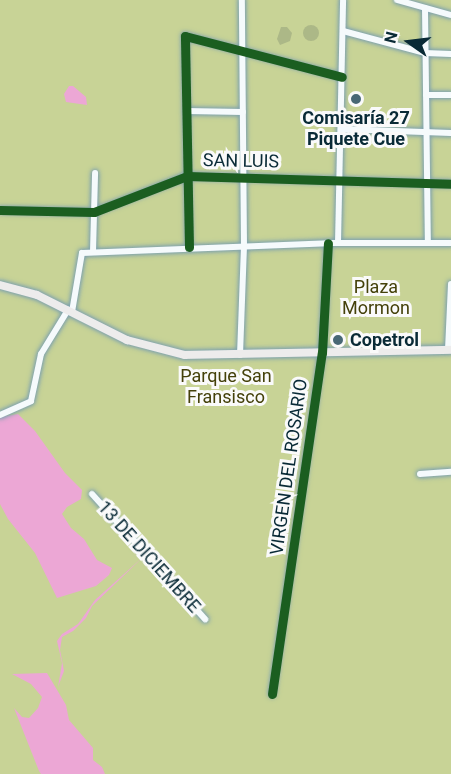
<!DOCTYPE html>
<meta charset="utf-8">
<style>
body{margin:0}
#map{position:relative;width:451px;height:774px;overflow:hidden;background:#bedce9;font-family:Roboto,sans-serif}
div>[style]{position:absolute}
.green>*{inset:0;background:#c8d396}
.forest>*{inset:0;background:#acb887}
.round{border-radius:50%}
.water>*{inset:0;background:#eca7d5}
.roads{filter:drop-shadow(0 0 2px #7da1ae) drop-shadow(0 0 2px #7da1ae)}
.minor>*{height:6px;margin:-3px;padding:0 3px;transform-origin:3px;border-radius:3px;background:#f5fafc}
.major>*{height:8px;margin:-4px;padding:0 4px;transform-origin:4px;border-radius:4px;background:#edecec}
.cycleway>*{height:9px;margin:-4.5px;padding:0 4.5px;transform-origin:4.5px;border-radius:4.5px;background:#1b5e20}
.dots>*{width:16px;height:16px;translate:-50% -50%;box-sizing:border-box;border:3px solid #fafafa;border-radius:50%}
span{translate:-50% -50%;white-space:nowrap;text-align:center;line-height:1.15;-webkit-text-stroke:6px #fafafa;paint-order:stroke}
.poi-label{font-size:18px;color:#092a36;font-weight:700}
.left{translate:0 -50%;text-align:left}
.street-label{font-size:18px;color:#092a36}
.park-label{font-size:18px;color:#44410a}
.north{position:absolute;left:379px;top:12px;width:60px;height:60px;-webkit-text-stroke:4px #fafafa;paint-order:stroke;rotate:284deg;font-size:16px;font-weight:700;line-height:24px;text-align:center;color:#092a36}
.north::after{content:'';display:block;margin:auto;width:21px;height:27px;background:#092a36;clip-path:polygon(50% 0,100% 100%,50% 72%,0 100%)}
</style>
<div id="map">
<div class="green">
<div style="clip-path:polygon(0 0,451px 0,451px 774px,0 774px)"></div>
</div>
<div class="forest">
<div class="round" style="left:303px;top:25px;width:16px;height:16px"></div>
<div style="clip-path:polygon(281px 27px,287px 27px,292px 33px,290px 41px,280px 45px,277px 39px)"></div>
</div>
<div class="water">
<div style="clip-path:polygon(69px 86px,73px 86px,86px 97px,87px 105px,66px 102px,64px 94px)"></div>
<div style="clip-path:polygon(18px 414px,35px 431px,65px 473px,82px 490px,81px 499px,67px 507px,62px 514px,71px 528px,84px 539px,97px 560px,112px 568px,109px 575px,96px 586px,57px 598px,35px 553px,8px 519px,0 504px,0 417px)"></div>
<div style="clip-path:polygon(143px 557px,92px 606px,86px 618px,73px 631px,62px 637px,60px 650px,64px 671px,58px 687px,62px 663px,57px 641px,62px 634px,78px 624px,95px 600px)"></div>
<div style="clip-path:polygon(47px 673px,66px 705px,69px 720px,93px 748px,93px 760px,102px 767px,105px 774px,41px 774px,39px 771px,14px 708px,22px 717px,29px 718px,38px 708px,42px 697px,31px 684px,12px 674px)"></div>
</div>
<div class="roads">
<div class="minor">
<div style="left:397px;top:0;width:56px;rotate:15.5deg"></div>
<div style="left:425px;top:8px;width:235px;rotate:89.3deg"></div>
<div style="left:343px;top:31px;width:85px;rotate:15deg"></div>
<div style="left:425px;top:53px;width:26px;rotate:2deg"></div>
<div style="left:426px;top:95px;width:25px"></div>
<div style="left:186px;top:111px;width:57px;rotate:1deg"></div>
<div style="left:341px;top:129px;width:110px;rotate:2.1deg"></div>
<div style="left:0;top:210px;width:94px;rotate:1.2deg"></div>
<div style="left:94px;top:212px;width:100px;rotate:-21.2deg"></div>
<div style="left:187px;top:176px;width:264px;rotate:1.7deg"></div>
<div style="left:338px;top:243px;width:243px;rotate:-88.8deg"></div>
<div style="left:189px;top:247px;width:211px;rotate:-91.1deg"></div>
<div style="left:185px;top:36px;width:162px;rotate:14.6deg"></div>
<div style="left:93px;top:252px;width:79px;rotate:-88.5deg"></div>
<div style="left:72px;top:312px;width:60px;rotate:-80.4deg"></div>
<div style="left:82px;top:253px;width:246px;rotate:-2.3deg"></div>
<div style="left:328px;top:243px;width:123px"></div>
<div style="left:448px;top:350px;width:66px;rotate:-87.4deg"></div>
<div style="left:240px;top:355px;width:109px;rotate:-87.9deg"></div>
<div style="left:244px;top:246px;width:246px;rotate:-90.5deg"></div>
<div style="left:0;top:415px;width:34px;rotate:-24deg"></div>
<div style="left:31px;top:401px;width:48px;rotate:-78deg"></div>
<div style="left:41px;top:354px;width:52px;rotate:-58.5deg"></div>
<div style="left:420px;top:474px;width:31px;rotate:-4deg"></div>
<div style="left:92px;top:494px;width:169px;rotate:47.9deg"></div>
<div style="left:272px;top:694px;width:345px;rotate:-81.7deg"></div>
<div style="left:322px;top:353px;width:110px;rotate:-86.9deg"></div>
</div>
<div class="major">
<div style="left:0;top:285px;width:38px;rotate:15deg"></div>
<div style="left:37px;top:295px;width:101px;rotate:26.6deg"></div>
<div style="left:127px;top:340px;width:60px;rotate:14.5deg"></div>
<div style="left:185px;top:355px;width:266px;rotate:-1.1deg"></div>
</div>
</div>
<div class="cycleway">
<div style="left:0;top:210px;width:94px;rotate:1.2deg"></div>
<div style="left:94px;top:212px;width:100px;rotate:-21.2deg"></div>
<div style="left:187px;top:176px;width:264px;rotate:1.7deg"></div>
<div style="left:189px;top:247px;width:211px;rotate:-91.1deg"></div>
<div style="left:185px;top:36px;width:162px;rotate:14.6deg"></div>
<div style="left:272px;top:694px;width:345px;rotate:-81.7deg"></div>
<div style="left:322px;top:353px;width:110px;rotate:-86.9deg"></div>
</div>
<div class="dots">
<div style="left:356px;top:99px;background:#486875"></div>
<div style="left:338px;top:340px;background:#486875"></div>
</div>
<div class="poi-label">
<span style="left:356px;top:129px">Comisaría 27<br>Piquete Cue</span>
<span class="left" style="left:350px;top:340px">Copetrol</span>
</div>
<div class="street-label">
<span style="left:241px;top:161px;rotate:1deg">SAN LUIS</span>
<span style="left:289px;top:467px;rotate:-82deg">VIRGEN DEL ROSARIO</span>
<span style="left:149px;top:557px;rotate:48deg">13 DE DICIEMBRE</span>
</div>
<div class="park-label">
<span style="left:376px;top:298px">Plaza<br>Mormon</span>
<span style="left:226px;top:387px">Parque San<br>Fransisco</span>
</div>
<div class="north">N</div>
</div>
